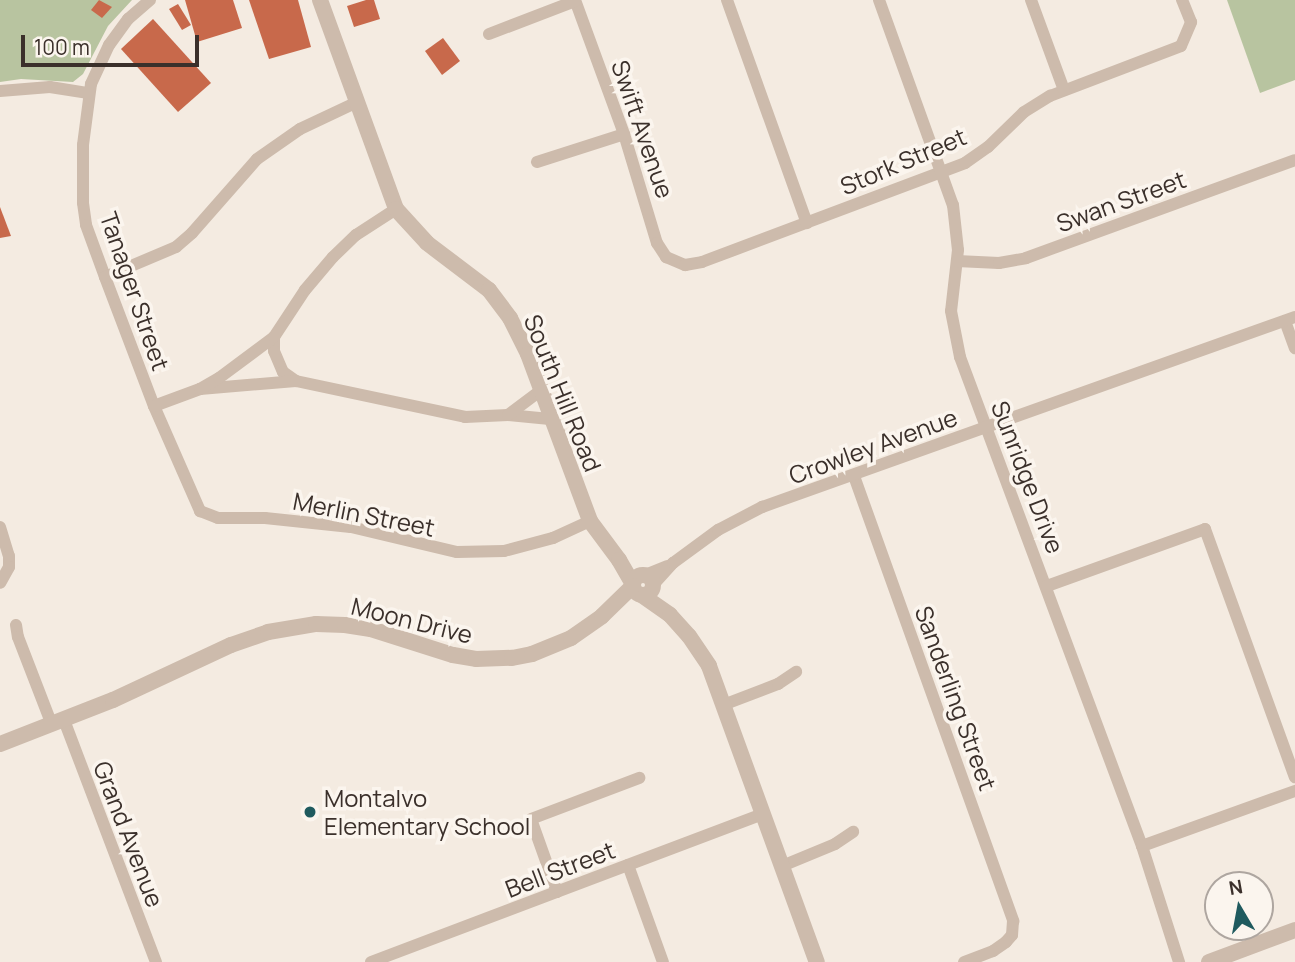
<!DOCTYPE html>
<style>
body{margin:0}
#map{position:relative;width:1295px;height:962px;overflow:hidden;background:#f4ebe1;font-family:Manrope,sans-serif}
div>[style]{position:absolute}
.green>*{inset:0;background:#b8c4a0}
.building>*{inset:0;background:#c8694b}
.minor>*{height:12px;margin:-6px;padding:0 6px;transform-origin:6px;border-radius:6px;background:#cdbbac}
.tertiary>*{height:16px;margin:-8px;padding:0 8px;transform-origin:8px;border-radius:8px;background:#cdbbac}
.tertiary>.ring{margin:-8px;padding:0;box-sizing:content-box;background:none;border:16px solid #cdbbac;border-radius:50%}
.dots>*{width:19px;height:19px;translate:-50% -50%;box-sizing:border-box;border:4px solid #fbf5ee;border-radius:50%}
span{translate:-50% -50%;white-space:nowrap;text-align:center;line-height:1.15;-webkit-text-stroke:7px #fbf5ee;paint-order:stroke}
.street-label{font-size:24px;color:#3b302b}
.poi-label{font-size:24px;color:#3b302b}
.left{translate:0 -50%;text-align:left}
.north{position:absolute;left:1204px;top:871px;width:70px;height:70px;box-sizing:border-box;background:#fbf5ee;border:2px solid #aea6a0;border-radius:50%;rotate:350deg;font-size:19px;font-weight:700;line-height:28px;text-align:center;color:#3b302b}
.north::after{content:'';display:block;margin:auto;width:24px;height:32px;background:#1f5a5e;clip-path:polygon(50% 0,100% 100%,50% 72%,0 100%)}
.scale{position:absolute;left:21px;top:35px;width:178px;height:32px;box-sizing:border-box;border:4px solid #3b302b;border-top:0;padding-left:9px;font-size:21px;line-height:24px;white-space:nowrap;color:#3b302b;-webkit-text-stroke:5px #fbf5ee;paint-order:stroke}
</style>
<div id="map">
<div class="green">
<div style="clip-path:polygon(0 0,132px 0,108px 26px,83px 74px,73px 82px,21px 79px,0 82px)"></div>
<div style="clip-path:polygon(1227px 0,1295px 0,1295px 80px,1260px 93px)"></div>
</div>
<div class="building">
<div style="clip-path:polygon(99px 0,112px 7px,102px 18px,91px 10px)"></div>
<div style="clip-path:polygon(185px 0,233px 0,242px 28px,197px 42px)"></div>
<div style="clip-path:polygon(249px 0,298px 0,311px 47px,269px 59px)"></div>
<div style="clip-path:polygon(366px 0,374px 0,380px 19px,354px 27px,347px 6px)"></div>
<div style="clip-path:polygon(178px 4px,191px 25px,182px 30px,169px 9px)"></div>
<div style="clip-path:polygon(153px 19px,211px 83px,178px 112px,121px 49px)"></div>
<div style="clip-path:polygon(443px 38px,460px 61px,442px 75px,425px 51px)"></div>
<div style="clip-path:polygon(0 207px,11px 236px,0 238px)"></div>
</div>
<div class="minor">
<div style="left:150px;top:0;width:29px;rotate:139deg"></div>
<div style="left:128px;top:19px;width:32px;rotate:126deg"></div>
<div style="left:109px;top:45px;width:43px;rotate:114.8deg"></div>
<div style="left:91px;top:84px;width:62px;rotate:97.5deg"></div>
<div style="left:83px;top:145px;width:58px;rotate:90deg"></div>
<div style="left:83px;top:203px;width:22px;rotate:82deg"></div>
<div style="left:86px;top:225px;width:55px;rotate:69.9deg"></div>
<div style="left:105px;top:277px;width:138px;rotate:69.2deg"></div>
<div style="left:154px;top:406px;width:115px;rotate:66.3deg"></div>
<div style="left:200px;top:511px;width:19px;rotate:21deg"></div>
<div style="left:218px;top:518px;width:47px"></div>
<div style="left:265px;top:518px;width:86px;rotate:6deg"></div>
<div style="left:351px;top:527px;width:109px;rotate:13.3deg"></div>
<div style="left:457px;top:552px;width:47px;rotate:-1.2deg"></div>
<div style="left:504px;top:551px;width:51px;rotate:-14.9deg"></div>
<div style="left:553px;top:538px;width:41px;rotate:-24.7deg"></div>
<div style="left:575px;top:0;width:143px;rotate:69.9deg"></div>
<div style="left:624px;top:134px;width:114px;rotate:73.2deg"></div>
<div style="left:657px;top:243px;width:17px;rotate:57deg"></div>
<div style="left:666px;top:257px;width:21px;rotate:23deg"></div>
<div style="left:685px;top:265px;width:17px;rotate:-10deg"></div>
<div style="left:702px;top:262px;width:281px;rotate:-20.6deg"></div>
<div style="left:965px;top:163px;width:28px;rotate:-35deg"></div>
<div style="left:988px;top:147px;width:50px;rotate:-44.2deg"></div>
<div style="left:1024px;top:112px;width:31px;rotate:-32deg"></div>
<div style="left:1050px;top:96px;width:140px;rotate:-20.9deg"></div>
<div style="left:1181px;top:46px;width:26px;rotate:-67deg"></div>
<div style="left:1191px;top:22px;width:24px;rotate:-112deg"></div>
<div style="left:727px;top:0;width:237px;rotate:70.3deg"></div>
<div style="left:879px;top:0;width:218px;rotate:70.2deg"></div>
<div style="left:953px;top:205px;width:45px;rotate:83.7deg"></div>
<div style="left:958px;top:250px;width:61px;rotate:96.5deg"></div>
<div style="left:951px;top:311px;width:47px;rotate:78.9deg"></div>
<div style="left:960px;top:357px;width:522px;rotate:69.59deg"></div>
<div style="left:1142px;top:846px;width:122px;rotate:72.3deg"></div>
<div style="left:1031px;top:0;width:96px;rotate:69.9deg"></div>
<div style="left:489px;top:34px;width:92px;rotate:-21deg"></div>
<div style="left:0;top:91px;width:50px;rotate:-4.6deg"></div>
<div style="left:50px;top:87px;width:39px;rotate:9deg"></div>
<div style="left:537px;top:162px;width:91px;rotate:-17.8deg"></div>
<div style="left:957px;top:261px;width:42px;rotate:2.7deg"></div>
<div style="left:999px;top:263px;width:27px;rotate:-10deg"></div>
<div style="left:1026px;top:258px;width:286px;rotate:-20deg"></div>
<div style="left:105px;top:277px;width:77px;rotate:-22.9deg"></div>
<div style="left:176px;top:247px;width:21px;rotate:-41deg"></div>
<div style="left:192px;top:233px;width:98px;rotate:-48.7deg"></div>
<div style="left:257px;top:159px;width:52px;rotate:-34.9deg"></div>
<div style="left:300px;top:129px;width:63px;rotate:-25.3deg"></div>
<div style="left:1285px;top:321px;width:29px;rotate:70deg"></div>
<div style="left:274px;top:337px;width:14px;rotate:90deg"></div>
<div style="left:274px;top:351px;width:23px;rotate:67deg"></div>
<div style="left:283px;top:372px;width:16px;rotate:35deg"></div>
<div style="left:200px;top:389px;width:96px;rotate:-4.8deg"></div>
<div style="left:296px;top:381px;width:173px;rotate:12deg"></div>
<div style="left:465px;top:417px;width:43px;rotate:-2.7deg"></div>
<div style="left:508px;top:415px;width:42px;rotate:5.4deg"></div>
<div style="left:154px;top:406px;width:49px;rotate:-20.3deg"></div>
<div style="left:200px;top:389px;width:22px;rotate:-30deg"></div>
<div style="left:219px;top:378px;width:69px;rotate:-36.7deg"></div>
<div style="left:274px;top:337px;width:56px;rotate:-56.6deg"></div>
<div style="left:305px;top:290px;width:43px;rotate:-49.7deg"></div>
<div style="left:333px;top:257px;width:32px;rotate:-44deg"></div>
<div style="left:356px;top:235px;width:48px;rotate:-33deg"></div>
<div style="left:508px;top:415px;width:40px;rotate:-37deg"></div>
<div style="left:854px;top:476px;width:473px;rotate:70.3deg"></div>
<div style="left:1013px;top:921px;width:14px;rotate:94deg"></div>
<div style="left:1012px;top:935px;width:9px;rotate:131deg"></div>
<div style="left:1006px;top:942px;width:16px;rotate:145deg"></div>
<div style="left:993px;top:951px;width:31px;rotate:159deg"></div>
<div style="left:0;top:527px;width:30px;rotate:73deg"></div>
<div style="left:9px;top:556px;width:11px;rotate:90deg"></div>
<div style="left:9px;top:567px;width:18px;rotate:119deg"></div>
<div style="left:645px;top:575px;width:24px;rotate:-22deg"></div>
<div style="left:653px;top:585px;width:30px;rotate:-48deg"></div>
<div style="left:673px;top:563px;width:56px;rotate:-36.3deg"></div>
<div style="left:718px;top:530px;width:50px;rotate:-27.6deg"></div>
<div style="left:762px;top:507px;width:566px;rotate:-19.62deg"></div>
<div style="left:1047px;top:586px;width:168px;rotate:-19.8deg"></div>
<div style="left:1205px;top:529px;width:264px;rotate:70.1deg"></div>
<div style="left:16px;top:625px;width:12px;rotate:81deg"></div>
<div style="left:18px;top:637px;width:94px;rotate:68.9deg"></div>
<div style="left:723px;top:705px;width:59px;rotate:-20.9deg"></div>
<div style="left:778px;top:684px;width:22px;rotate:-34deg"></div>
<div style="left:64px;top:720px;width:259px;rotate:69.2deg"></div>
<div style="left:1142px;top:846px;width:163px;rotate:-19.8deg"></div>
<div style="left:628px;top:865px;width:103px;rotate:70.2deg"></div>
<div style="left:782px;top:866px;width:57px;rotate:-22.5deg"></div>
<div style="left:835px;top:844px;width:22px;rotate:-34deg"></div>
<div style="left:557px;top:892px;width:77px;rotate:-109.6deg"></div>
<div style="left:531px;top:819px;width:116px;rotate:-20.8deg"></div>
<div style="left:371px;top:962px;width:419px;rotate:-20.7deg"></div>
</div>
<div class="tertiary">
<div style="left:320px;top:0;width:222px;rotate:70deg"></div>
<div style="left:396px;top:209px;width:46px;rotate:47.6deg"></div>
<div style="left:427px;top:243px;width:78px;rotate:37.2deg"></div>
<div style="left:489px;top:290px;width:35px;rotate:53deg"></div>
<div style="left:510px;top:318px;width:40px;rotate:63.4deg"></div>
<div style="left:528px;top:354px;width:178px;rotate:69.6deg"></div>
<div style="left:590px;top:521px;width:49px;rotate:53.4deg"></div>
<div style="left:619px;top:560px;width:28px;rotate:60deg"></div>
<div class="ring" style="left:633px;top:575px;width:4px;height:4px"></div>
<div style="left:643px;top:596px;width:33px;rotate:35deg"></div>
<div style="left:670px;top:615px;width:28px;rotate:48deg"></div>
<div style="left:689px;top:636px;width:36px;rotate:56deg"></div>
<div style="left:709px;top:666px;width:315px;rotate:70deg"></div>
<div style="left:0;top:744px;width:121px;rotate:-21.3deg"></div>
<div style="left:113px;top:700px;width:130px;rotate:-25deg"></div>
<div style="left:231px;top:645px;width:39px;rotate:-19deg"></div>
<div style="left:268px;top:632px;width:49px;rotate:-9.5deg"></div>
<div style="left:316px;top:624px;width:29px;rotate:2deg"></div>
<div style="left:345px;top:625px;width:26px;rotate:9deg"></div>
<div style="left:371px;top:629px;width:86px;rotate:17.6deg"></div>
<div style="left:453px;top:655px;width:23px;rotate:10deg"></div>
<div style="left:476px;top:659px;width:36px;rotate:-2deg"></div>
<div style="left:512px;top:658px;width:20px;rotate:-11deg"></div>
<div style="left:532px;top:654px;width:42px;rotate:-22.3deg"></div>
<div style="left:571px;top:638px;width:38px;rotate:-35deg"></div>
<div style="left:602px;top:616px;width:43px;rotate:-44.1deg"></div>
<div style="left:1209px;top:962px;width:92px;rotate:-20.4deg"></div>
</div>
<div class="dots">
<div style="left:310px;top:812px;background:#1f5a5e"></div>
</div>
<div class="street-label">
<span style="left:643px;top:129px;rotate:71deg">Swift Avenue</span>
<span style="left:903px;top:161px;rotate:-23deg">Stork Street</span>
<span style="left:1121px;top:201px;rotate:-20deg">Swan Street</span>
<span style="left:135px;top:291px;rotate:71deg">Tanager Street</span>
<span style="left:563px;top:393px;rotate:68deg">South Hill Road</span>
<span style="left:873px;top:446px;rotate:-20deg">Crowley Avenue</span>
<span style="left:1028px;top:477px;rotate:69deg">Sunridge Drive</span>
<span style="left:364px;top:514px;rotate:11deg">Merlin Street</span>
<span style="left:412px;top:620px;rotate:14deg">Moon Drive</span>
<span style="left:956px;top:698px;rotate:70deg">Sanderling Street</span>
<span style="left:129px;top:834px;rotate:69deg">Grand Avenue</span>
<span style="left:560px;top:869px;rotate:-21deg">Bell Street</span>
</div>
<div class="poi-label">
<span class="left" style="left:324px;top:812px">Montalvo<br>Elementary School</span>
</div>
<div class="north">N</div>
<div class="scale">100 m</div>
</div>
